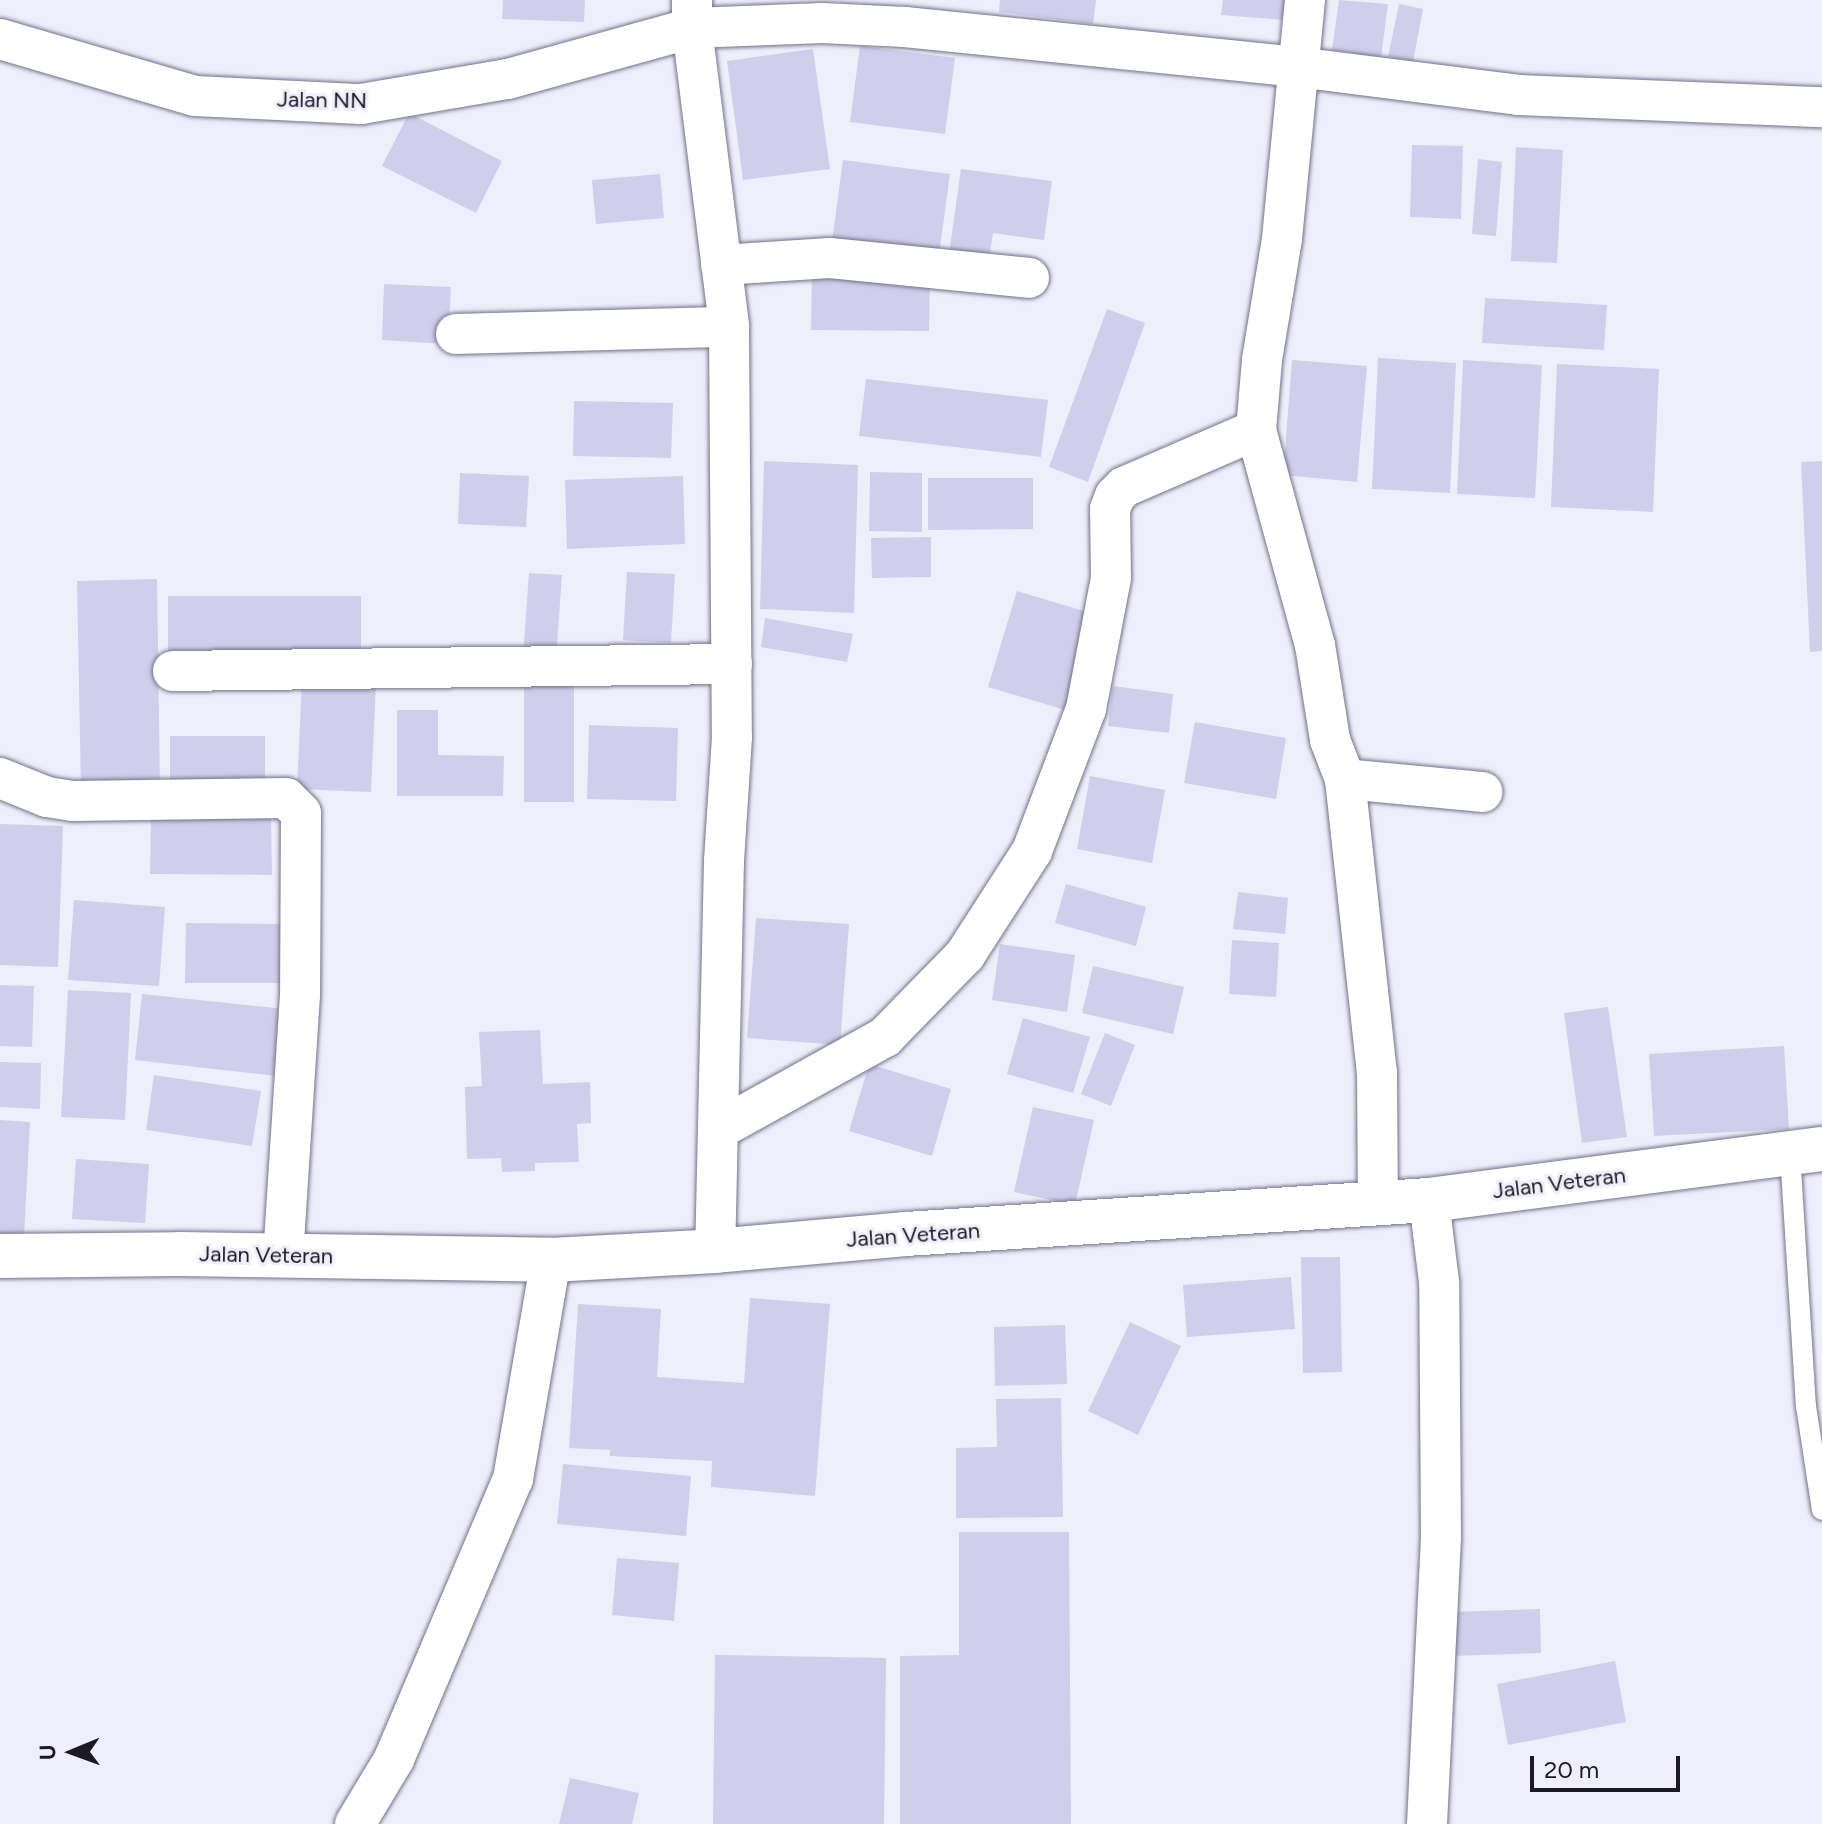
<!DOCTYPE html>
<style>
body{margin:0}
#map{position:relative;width:1822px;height:1824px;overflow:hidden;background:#efeffb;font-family:Figtree,sans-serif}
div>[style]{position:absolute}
.building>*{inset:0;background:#d0ceeb}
.roads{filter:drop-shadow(0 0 2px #72718a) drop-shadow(0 0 2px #72718a)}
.lane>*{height:20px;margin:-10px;padding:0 10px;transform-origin:10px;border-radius:10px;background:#fff}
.street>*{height:40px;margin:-20px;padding:0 20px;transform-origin:20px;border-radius:20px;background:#fff}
.secondary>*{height:44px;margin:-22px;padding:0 22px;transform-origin:22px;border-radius:22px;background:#fff}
span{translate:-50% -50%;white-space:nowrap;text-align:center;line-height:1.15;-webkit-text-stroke:6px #efeffb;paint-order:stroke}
.street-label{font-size:22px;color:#1a1924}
.north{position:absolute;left:32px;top:1712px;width:80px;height:80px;-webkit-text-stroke:6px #efeffb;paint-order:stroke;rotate:269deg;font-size:22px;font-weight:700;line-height:32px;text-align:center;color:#1a1924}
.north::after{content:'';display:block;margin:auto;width:28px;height:36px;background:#1a1924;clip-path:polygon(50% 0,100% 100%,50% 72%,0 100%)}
.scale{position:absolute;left:1530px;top:1756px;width:150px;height:36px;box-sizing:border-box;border:4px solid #1a1924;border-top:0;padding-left:10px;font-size:24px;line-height:28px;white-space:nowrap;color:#1a1924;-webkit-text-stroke:6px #efeffb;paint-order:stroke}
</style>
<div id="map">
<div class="building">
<div style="clip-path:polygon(503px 0,585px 0,584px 22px,502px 19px)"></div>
<div style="clip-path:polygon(1000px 0,1096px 0,1093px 24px,999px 12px)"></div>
<div style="clip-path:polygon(1223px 0,1285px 0,1283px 20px,1221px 15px)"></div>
<div style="clip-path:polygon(1339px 0,1388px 4px,1381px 58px,1332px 50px)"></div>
<div style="clip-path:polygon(1399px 4px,1423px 9px,1413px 62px,1388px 57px)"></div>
<div style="clip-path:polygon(860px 46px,955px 58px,945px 134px,850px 122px)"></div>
<div style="clip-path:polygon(813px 49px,830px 169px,743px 180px,727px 61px)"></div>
<div style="clip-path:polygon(409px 113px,502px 161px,476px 213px,382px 166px)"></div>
<div style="clip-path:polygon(1412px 145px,1463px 146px,1461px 219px,1410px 217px)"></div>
<div style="clip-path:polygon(1516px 147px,1563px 150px,1557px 263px,1511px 261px)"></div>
<div style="clip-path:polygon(1478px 159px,1502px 162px,1496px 236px,1472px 234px)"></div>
<div style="clip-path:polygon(843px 160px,950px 174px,939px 255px,832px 241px)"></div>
<div style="clip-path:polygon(961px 169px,1052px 181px,1044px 240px,993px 233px,988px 267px,948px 261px)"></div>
<div style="clip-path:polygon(660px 174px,664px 218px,596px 224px,592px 180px)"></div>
<div style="clip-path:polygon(812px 274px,930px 275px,929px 331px,811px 330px)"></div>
<div style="clip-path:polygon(384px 284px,451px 287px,448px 344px,382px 340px)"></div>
<div style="clip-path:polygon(1485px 298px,1607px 305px,1604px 350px,1482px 343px)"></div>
<div style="clip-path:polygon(1107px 309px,1145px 323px,1088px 482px,1049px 467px)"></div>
<div style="clip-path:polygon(1378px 358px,1456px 363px,1450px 493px,1372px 489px)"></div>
<div style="clip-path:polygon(1292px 360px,1367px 366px,1357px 482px,1283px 475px)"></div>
<div style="clip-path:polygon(1463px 360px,1542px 365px,1535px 498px,1457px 494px)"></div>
<div style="clip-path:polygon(1557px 364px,1659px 369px,1653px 512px,1551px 507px)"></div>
<div style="clip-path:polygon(866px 379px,1048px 400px,1041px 457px,859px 436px)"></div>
<div style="clip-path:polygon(574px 401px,673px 403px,671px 458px,573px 456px)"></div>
<div style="clip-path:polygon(764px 461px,858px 465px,854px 613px,760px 609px)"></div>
<div style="clip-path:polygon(1822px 461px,1822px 651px,1810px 652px,1801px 462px)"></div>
<div style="clip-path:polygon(870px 472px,922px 473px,922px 532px,869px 531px)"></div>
<div style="clip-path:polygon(460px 473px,529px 476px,526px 527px,458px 524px)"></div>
<div style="clip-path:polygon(683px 476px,685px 544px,567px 549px,565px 480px)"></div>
<div style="clip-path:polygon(928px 478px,1033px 478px,1033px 529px,928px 530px)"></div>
<div style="clip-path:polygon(931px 537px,931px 577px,872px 578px,871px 538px)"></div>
<div style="clip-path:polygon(627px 572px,675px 574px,671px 643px,623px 640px)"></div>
<div style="clip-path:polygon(529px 573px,562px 575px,556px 659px,523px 657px)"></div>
<div style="clip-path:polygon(157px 579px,160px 789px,81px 790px,77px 581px)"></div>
<div style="clip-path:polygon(1017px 591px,1094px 614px,1065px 710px,988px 687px)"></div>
<div style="clip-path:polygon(168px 596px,361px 596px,361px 665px,168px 665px)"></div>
<div style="clip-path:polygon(765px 618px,853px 634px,847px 662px,761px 647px)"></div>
<div style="clip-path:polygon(302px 680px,376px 683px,371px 792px,297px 789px)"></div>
<div style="clip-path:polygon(524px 681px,574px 681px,574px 802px,524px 802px)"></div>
<div style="clip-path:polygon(1113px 686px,1173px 694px,1169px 733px,1108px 726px)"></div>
<div style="clip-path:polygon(397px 710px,438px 710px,438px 755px,504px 756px,503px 796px,397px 796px)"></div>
<div style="clip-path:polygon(1195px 722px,1286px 738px,1276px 799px,1184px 783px)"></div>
<div style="clip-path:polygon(589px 725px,678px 728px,676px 801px,587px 799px)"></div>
<div style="clip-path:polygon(170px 736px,265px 736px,265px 790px,170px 789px)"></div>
<div style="clip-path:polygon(1090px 776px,1165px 790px,1152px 863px,1077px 849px)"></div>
<div style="clip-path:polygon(151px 814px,271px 814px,272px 875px,150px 874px)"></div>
<div style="clip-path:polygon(0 824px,63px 826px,58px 967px,0 965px)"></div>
<div style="clip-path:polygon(1066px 884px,1146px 907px,1136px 946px,1055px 923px)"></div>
<div style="clip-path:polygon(1238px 892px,1288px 898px,1285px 934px,1233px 929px)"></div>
<div style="clip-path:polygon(74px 900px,165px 907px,159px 986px,68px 980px)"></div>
<div style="clip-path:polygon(756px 918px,849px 924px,840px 1045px,747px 1038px)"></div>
<div style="clip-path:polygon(186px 923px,281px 924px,280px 983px,185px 983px)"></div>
<div style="clip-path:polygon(1232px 940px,1279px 943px,1276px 997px,1229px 994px)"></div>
<div style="clip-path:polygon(1000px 944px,1075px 955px,1067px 1012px,992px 1000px)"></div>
<div style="clip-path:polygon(1093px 966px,1184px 987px,1173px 1034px,1082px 1013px)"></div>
<div style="clip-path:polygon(0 985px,34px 986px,32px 1047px,0 1046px)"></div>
<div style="clip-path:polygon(68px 990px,131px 993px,125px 1120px,61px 1117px)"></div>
<div style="clip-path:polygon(142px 994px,284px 1009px,277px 1076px,135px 1060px)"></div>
<div style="clip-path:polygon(1608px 1007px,1627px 1137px,1582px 1143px,1564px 1013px)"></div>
<div style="clip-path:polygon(1023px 1018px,1090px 1037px,1073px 1093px,1007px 1074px)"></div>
<div style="clip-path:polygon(540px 1030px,543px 1084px,590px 1082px,591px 1123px,577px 1124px,579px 1162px,535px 1163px,535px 1171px,502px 1172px,501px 1158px,467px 1159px,465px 1087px,482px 1086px,479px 1032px)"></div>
<div style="clip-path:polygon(1105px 1033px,1135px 1045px,1111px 1106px,1081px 1094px)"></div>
<div style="clip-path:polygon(1784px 1046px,1789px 1129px,1654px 1136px,1649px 1054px)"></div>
<div style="clip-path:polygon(0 1062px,41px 1063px,40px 1109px,0 1107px)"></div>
<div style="clip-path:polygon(869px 1064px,951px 1089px,932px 1156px,849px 1131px)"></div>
<div style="clip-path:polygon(154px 1075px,261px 1091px,252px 1146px,146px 1130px)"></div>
<div style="clip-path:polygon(1033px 1107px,1094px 1120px,1075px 1205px,1014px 1192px)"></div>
<div style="clip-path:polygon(0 1120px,30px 1122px,24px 1236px,0 1234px)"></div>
<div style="clip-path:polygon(76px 1159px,149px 1164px,145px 1223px,72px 1219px)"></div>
<div style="clip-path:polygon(1301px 1257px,1340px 1257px,1342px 1372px,1303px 1373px)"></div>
<div style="clip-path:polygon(1291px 1277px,1295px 1329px,1187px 1337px,1183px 1285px)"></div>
<div style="clip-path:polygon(750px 1298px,830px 1304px,815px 1496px,711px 1487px,712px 1461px,610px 1456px,610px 1450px,569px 1448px,578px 1304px,661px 1309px,657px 1377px,744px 1383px)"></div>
<div style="clip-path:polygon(1130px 1322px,1181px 1346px,1138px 1435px,1088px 1411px)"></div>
<div style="clip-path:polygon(1065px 1325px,1067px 1384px,995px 1386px,994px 1327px)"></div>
<div style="clip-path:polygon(1061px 1398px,1063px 1517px,956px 1518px,956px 1448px,997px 1447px,996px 1399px)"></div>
<div style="clip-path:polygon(563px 1464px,691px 1476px,686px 1536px,557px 1524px)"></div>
<div style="clip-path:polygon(959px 1532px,1069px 1532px,1071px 1824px,900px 1824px,900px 1656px,959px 1655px)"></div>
<div style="clip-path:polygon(617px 1558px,679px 1563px,674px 1621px,612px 1615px)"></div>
<div style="clip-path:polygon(1540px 1609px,1541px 1653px,1453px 1656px,1451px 1612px)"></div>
<div style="clip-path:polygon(715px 1655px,886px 1658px,884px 1824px,713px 1824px)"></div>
<div style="clip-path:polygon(1615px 1661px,1626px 1722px,1508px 1745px,1497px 1684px)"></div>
<div style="clip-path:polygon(570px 1778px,639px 1793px,632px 1824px,559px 1824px)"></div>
</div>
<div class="roads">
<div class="lane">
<div style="left:1790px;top:1153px;width:254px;rotate:86.4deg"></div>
<div style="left:1806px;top:1406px;width:105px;rotate:81.3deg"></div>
</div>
<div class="street">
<div style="left:692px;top:0;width:28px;rotate:90deg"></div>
<div style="left:692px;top:28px;width:301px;rotate:82.9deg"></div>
<div style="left:729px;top:327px;width:410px;rotate:89.6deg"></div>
<div style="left:732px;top:737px;width:124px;rotate:93.7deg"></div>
<div style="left:724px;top:861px;width:390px;rotate:91.3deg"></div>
<div style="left:1305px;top:0;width:240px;rotate:95.5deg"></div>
<div style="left:1282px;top:239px;width:123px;rotate:99.4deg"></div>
<div style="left:1262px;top:360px;width:70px;rotate:94.9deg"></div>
<div style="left:1256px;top:430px;width:223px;rotate:74.7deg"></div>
<div style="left:1315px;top:645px;width:96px;rotate:81deg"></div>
<div style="left:1330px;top:740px;width:42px;rotate:69deg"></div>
<div style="left:1345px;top:779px;width:295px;rotate:83.8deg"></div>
<div style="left:1377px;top:1072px;width:132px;rotate:89.6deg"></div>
<div style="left:0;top:39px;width:203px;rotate:16.3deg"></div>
<div style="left:195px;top:96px;width:166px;rotate:2.8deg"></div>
<div style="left:361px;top:104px;width:149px;rotate:-9.7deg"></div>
<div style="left:508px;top:79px;width:191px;rotate:-15.5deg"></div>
<div style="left:692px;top:28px;width:130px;rotate:-2.2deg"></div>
<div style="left:822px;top:23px;width:83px;rotate:2.8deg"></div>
<div style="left:905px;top:27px;width:394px;rotate:5.8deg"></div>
<div style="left:1297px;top:67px;width:223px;rotate:7.2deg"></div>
<div style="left:1518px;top:95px;width:304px;rotate:2.3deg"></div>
<div style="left:721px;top:265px;width:109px;rotate:-3.7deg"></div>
<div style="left:830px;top:258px;width:200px;rotate:5.7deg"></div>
<div style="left:456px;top:334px;width:273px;rotate:-1.5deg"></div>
<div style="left:173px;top:671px;width:559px;rotate:-0.72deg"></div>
<div style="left:0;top:778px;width:51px;rotate:22deg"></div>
<div style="left:47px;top:797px;width:26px;rotate:9deg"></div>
<div style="left:73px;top:801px;width:213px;rotate:-0.8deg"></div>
<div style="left:286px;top:798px;width:21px;rotate:45deg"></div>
<div style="left:301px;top:813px;width:182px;rotate:90.3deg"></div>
<div style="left:300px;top:995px;width:262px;rotate:93.7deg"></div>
<div style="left:1345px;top:779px;width:138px;rotate:5.4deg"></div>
<div style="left:719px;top:1129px;width:190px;rotate:-29deg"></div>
<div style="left:885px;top:1037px;width:115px;rotate:-45.7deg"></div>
<div style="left:965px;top:955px;width:124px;rotate:-57.2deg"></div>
<div style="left:1032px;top:851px;width:152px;rotate:-69.2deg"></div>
<div style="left:1086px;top:709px;width:133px;rotate:-79.2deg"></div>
<div style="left:1111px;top:578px;width:69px;rotate:-90.8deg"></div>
<div style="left:1110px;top:509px;width:14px;rotate:-69deg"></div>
<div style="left:1115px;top:496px;width:13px;rotate:-45deg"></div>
<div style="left:1124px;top:487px;width:144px;rotate:-23.4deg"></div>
<div style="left:355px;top:1824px;width:76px;rotate:-59deg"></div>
<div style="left:394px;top:1759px;width:304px;rotate:-67deg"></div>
<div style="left:513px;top:1479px;width:222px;rotate:-80.2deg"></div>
<div style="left:1427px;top:1824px;width:287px;rotate:-87.2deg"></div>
<div style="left:1441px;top:1537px;width:255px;rotate:-90.4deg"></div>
<div style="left:1439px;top:1282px;width:83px;rotate:-97deg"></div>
</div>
<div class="secondary">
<div style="left:0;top:1256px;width:179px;rotate:-0.6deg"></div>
<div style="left:179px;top:1254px;width:372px;rotate:0.9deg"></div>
<div style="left:551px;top:1260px;width:164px;rotate:-3.1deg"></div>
<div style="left:715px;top:1251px;width:192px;rotate:-5.1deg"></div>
<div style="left:906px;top:1234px;width:524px;rotate:-3.72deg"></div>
<div style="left:1429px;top:1200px;width:396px;rotate:-7.4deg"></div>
</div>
</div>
<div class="street-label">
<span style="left:322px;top:100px;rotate:1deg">Jalan NN</span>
<span style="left:1559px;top:1183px;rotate:-7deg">Jalan Veteran</span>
<span style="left:913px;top:1235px;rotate:-4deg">Jalan Veteran</span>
<span style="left:266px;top:1255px;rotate:1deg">Jalan Veteran</span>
</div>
<div class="north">U</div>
<div class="scale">20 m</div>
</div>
